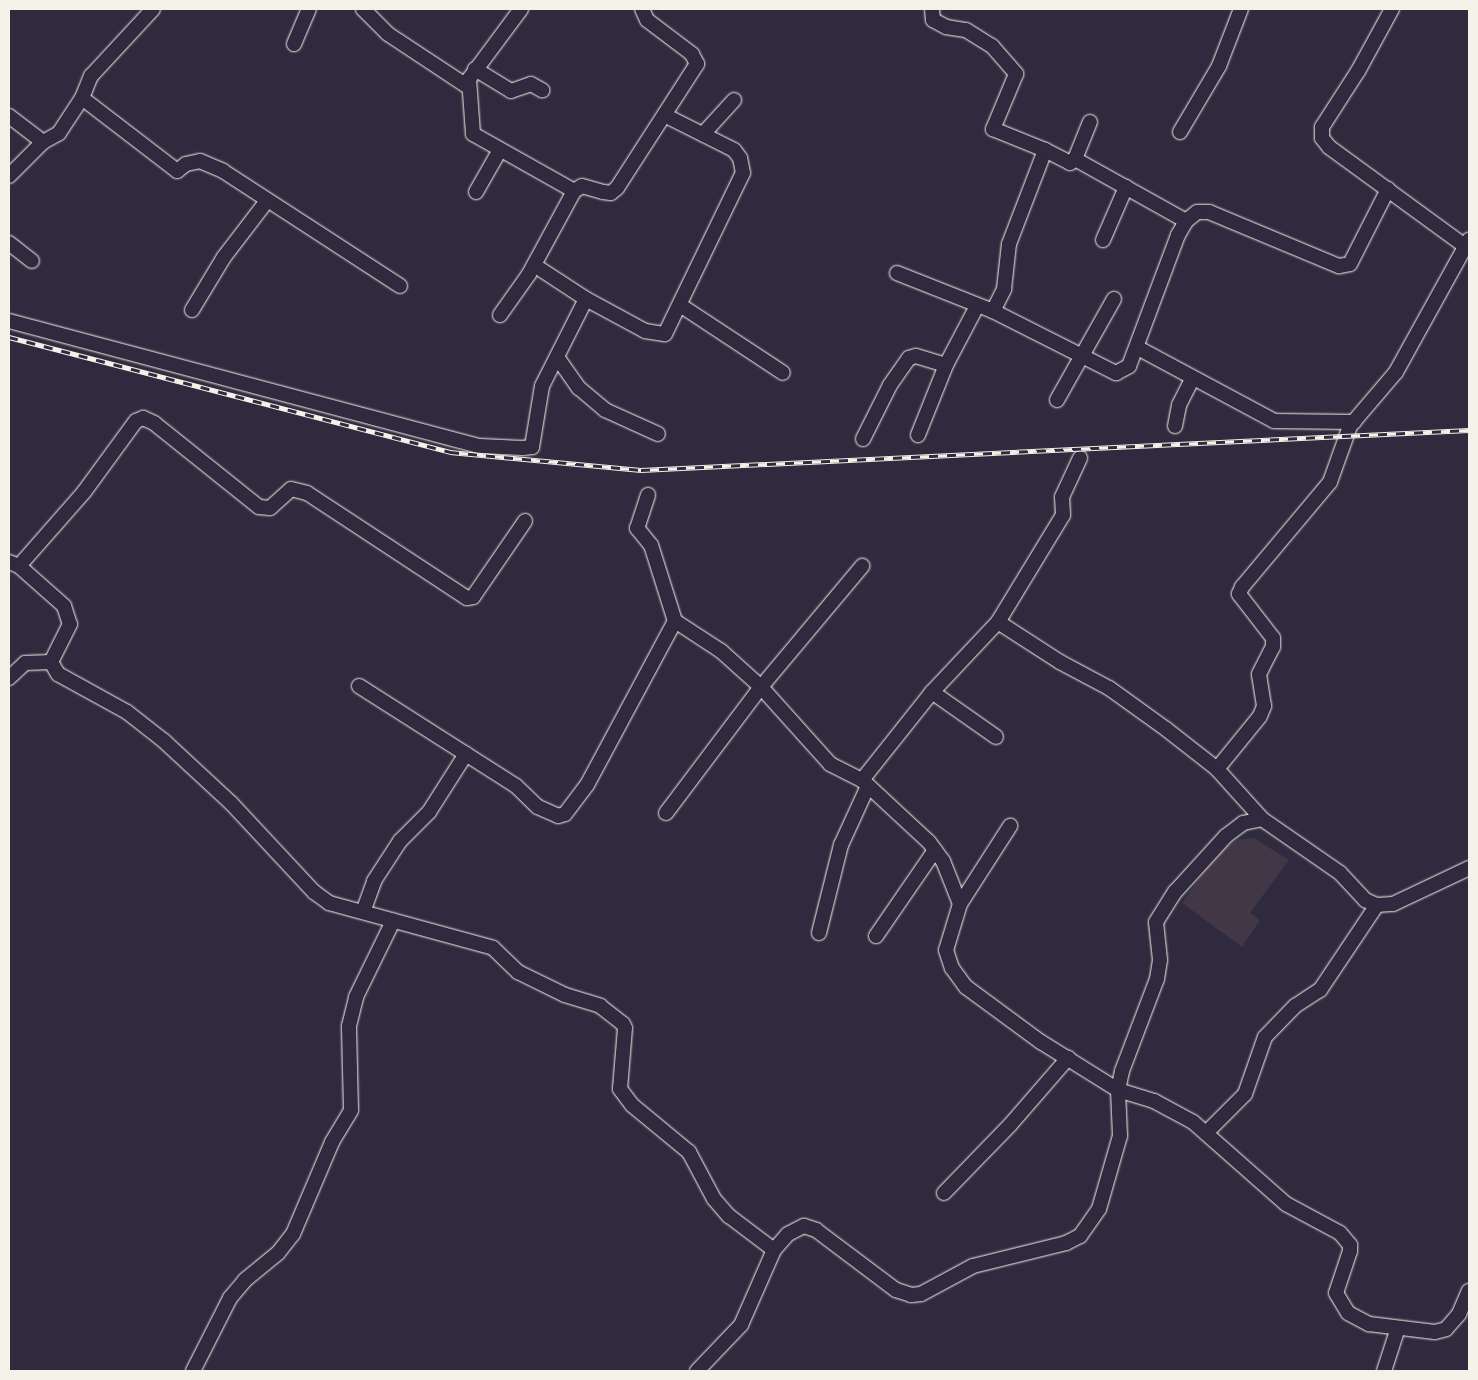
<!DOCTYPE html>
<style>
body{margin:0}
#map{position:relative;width:1478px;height:1380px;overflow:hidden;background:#2f2a3d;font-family:"Shantell Sans",sans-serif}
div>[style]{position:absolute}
.built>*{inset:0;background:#413746}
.roads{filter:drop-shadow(0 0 1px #f4f1e8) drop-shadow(0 0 1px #f4f1e8)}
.minor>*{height:14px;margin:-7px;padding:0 7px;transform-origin:7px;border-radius:7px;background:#2f2a3d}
.rail>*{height:5px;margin-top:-2.5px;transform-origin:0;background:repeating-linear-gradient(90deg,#2f2a3d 0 9px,#f4f1e8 0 18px);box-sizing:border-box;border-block:1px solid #f4f1e8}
span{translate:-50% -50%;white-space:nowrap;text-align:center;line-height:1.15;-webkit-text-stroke:4px #2f2a3d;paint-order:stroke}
.frame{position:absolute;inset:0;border:10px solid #f4f1e8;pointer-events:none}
</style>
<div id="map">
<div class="built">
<div style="clip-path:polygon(1254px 838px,1289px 860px,1250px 913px,1260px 920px,1242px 947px,1182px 903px,1218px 852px,1236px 840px)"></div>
</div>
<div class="roads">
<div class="minor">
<div style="left:363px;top:9px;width:35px;rotate:45deg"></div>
<div style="left:388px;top:34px;width:95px;rotate:33.4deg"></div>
<div style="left:521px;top:9px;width:87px;rotate:126.6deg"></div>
<div style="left:469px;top:79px;width:55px;rotate:85.8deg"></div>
<div style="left:473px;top:134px;width:116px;rotate:29.4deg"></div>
<div style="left:932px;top:9px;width:11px;rotate:85deg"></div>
<div style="left:933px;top:20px;width:15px;rotate:28deg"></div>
<div style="left:946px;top:27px;width:20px;rotate:9deg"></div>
<div style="left:966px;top:30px;width:31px;rotate:32deg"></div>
<div style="left:992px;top:46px;width:37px;rotate:49deg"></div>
<div style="left:1016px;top:74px;width:60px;rotate:112.7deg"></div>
<div style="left:993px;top:129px;width:56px;rotate:22deg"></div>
<div style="left:1392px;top:9px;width:71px;rotate:118.7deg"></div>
<div style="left:1358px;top:71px;width:67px;rotate:122.7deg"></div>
<div style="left:1322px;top:127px;width:11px;rotate:90deg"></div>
<div style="left:1322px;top:138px;width:11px;rotate:52deg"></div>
<div style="left:1329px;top:147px;width:173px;rotate:36.1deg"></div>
<div style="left:294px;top:44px;width:38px;rotate:-67deg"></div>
<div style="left:475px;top:69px;width:42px;rotate:31.4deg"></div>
<div style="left:511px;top:91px;width:21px;rotate:-19deg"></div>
<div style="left:531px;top:84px;width:13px;rotate:29deg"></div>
<div style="left:82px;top:98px;width:120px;rotate:37.5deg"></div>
<div style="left:177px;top:171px;width:11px;rotate:-38deg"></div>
<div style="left:186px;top:164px;width:14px;rotate:-12deg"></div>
<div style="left:200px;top:161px;width:25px;rotate:23deg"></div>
<div style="left:223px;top:171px;width:211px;rotate:33deg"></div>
<div style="left:9px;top:116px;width:43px;rotate:37.4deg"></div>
<div style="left:43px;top:142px;width:18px;rotate:-29deg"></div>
<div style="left:59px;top:133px;width:42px;rotate:-56.7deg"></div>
<div style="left:82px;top:98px;width:24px;rotate:-68deg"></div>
<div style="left:91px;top:76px;width:91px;rotate:-47.2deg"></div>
<div style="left:1180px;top:132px;width:77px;rotate:-59.4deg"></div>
<div style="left:1219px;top:66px;width:61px;rotate:-68.9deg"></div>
<div style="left:703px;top:134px;width:46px;rotate:-47.6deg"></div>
<div style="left:1075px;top:159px;width:127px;rotate:29.2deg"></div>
<div style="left:9px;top:176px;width:48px;rotate:-45deg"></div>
<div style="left:476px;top:192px;width:48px;rotate:-60.3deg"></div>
<div style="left:1103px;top:240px;width:58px;rotate:-66.5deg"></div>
<div style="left:9px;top:243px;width:29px;rotate:38deg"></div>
<div style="left:534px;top:265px;width:62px;rotate:33.2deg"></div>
<div style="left:586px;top:299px;width:67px;rotate:28.5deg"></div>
<div style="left:645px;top:331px;width:20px;rotate:9deg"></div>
<div style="left:665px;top:334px;width:179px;rotate:-64.2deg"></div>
<div style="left:743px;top:173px;width:15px;rotate:-101deg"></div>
<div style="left:740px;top:158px;width:10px;rotate:-127deg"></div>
<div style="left:734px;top:150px;width:78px;rotate:-153.4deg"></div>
<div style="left:897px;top:273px;width:103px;rotate:21.6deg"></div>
<div style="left:993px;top:311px;width:138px;rotate:26.8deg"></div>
<div style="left:1116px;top:373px;width:15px;rotate:-28deg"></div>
<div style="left:1129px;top:366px;width:140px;rotate:-69.5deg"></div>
<div style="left:1178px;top:235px;width:16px;rotate:-60deg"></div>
<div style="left:1186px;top:221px;width:14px;rotate:-39deg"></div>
<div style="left:1197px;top:212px;width:12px"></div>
<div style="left:1209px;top:212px;width:141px;rotate:22.6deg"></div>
<div style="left:1339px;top:266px;width:11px;rotate:-10deg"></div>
<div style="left:1350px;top:264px;width:84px;rotate:-63.1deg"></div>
<div style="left:680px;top:305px;width:123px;rotate:33.4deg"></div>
<div style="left:192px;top:310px;width:62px;rotate:-58.9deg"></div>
<div style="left:224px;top:257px;width:69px;rotate:-52.6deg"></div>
<div style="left:993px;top:311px;width:25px;rotate:-63deg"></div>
<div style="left:1004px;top:289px;width:45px;rotate:-83.7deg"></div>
<div style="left:1009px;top:244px;width:101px;rotate:-69deg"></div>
<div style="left:1045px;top:150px;width:28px;rotate:27deg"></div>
<div style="left:1070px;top:163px;width:6px;rotate:-39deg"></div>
<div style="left:1075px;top:159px;width:40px;rotate:-68deg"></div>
<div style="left:500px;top:315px;width:50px;rotate:-54.7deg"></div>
<div style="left:529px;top:274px;width:94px;rotate:-61.5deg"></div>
<div style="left:574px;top:191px;width:9px;rotate:-32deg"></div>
<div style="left:582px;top:186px;width:22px;rotate:16deg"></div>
<div style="left:603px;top:192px;width:8px;rotate:7deg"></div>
<div style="left:611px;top:193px;width:8px;rotate:-40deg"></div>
<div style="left:617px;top:188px;width:148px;rotate:-57.2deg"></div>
<div style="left:697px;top:64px;width:11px;rotate:-117deg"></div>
<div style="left:692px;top:54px;width:56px;rotate:-142.9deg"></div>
<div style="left:647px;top:20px;width:12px;rotate:-114deg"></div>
<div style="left:9px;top:321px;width:487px;rotate:14.9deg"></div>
<div style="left:480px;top:446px;width:43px;rotate:2.7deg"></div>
<div style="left:523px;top:448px;width:9px;rotate:-6deg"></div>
<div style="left:532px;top:447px;width:62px;rotate:-80.7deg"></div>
<div style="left:542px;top:386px;width:97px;rotate:-63.2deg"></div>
<div style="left:1138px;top:348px;width:154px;rotate:28.2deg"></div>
<div style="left:1274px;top:421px;width:80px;rotate:0.7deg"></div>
<div style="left:557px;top:357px;width:38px;rotate:55deg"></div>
<div style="left:579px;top:388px;width:34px;rotate:40deg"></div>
<div style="left:605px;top:410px;width:58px;rotate:24.4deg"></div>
<div style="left:1057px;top:400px;width:116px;rotate:-60.6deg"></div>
<div style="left:1175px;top:426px;width:21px;rotate:-79deg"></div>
<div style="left:1179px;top:405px;width:30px;rotate:-63deg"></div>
<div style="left:918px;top:435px;width:75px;rotate:-68.2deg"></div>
<div style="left:946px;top:365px;width:67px;rotate:-62.3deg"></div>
<div style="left:863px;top:439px;width:60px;rotate:-63.4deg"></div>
<div style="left:890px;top:385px;width:33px;rotate:-55deg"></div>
<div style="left:909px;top:358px;width:7px;rotate:-16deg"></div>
<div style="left:916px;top:356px;width:31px;rotate:17deg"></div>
<div style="left:648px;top:495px;width:35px;rotate:108deg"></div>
<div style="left:637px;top:528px;width:22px;rotate:51deg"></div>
<div style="left:651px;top:545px;width:80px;rotate:72.5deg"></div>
<div style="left:675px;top:621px;width:55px;rotate:33.1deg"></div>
<div style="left:721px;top:651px;width:54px;rotate:42deg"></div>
<div style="left:761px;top:687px;width:103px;rotate:48.1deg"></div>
<div style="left:830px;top:764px;width:36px;rotate:27deg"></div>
<div style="left:862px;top:780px;width:91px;rotate:42.8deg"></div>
<div style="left:929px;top:842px;width:24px;rotate:54deg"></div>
<div style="left:943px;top:861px;width:46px;rotate:68.4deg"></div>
<div style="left:960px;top:904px;width:48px;rotate:106.9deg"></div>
<div style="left:946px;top:950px;width:19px;rotate:72deg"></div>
<div style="left:952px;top:968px;width:24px;rotate:54deg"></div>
<div style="left:966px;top:987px;width:93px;rotate:36.3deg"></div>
<div style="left:1041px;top:1042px;width:91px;rotate:31.9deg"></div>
<div style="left:1118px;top:1090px;width:38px;rotate:17deg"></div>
<div style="left:1154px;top:1101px;width:44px;rotate:28.3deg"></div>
<div style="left:1193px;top:1122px;width:124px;rotate:41.4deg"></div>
<div style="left:1286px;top:1204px;width:61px;rotate:28.2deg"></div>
<div style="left:1340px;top:1233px;width:16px;rotate:50deg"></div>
<div style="left:1350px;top:1245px;width:6px;rotate:90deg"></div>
<div style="left:1350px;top:1251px;width:44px;rotate:108.4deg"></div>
<div style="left:1336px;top:1293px;width:23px;rotate:59deg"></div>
<div style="left:1348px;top:1313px;width:24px;rotate:28deg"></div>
<div style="left:1369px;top:1324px;width:66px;rotate:6.9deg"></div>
<div style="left:1435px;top:1332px;width:11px;rotate:-15deg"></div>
<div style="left:1446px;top:1329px;width:20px;rotate:-49deg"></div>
<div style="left:1459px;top:1314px;width:25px;rotate:-67deg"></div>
<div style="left:9px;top:562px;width:11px;rotate:22deg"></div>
<div style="left:19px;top:566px;width:60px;rotate:41.6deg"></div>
<div style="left:64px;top:606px;width:19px;rotate:72deg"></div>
<div style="left:70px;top:624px;width:42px;rotate:116.6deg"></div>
<div style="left:51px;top:662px;width:14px;rotate:60deg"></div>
<div style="left:58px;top:674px;width:79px;rotate:28.8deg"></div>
<div style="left:127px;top:712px;width:47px;rotate:38.1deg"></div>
<div style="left:164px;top:741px;width:91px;rotate:42.8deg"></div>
<div style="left:231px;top:803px;width:122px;rotate:47deg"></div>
<div style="left:314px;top:892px;width:19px;rotate:36deg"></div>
<div style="left:329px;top:903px;width:170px;rotate:15.3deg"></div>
<div style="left:493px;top:948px;width:35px;rotate:44deg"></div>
<div style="left:518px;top:972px;width:52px;rotate:26.1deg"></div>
<div style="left:565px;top:995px;width:37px;rotate:17deg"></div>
<div style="left:600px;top:1006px;width:29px;rotate:38deg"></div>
<div style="left:623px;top:1024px;width:4px;rotate:63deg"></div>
<div style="left:625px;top:1028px;width:61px;rotate:94.7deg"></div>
<div style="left:620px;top:1089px;width:20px;rotate:53deg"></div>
<div style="left:632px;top:1105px;width:74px;rotate:39.5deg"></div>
<div style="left:689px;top:1152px;width:53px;rotate:62deg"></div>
<div style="left:714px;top:1199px;width:23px;rotate:49deg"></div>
<div style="left:729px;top:1216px;width:56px;rotate:37.1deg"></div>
<div style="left:19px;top:566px;width:98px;rotate:-48.7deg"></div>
<div style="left:84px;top:492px;width:88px;rotate:-53.8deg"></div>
<div style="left:136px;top:421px;width:8px;rotate:-23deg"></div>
<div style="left:143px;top:418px;width:12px;rotate:24deg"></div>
<div style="left:154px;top:423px;width:134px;rotate:38.7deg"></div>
<div style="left:259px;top:507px;width:11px;rotate:5deg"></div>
<div style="left:270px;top:508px;width:28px;rotate:-42deg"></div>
<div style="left:291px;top:489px;width:16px;rotate:14deg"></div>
<div style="left:307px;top:493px;width:191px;rotate:33.3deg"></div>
<div style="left:467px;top:598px;width:6px;rotate:-9deg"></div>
<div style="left:473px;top:597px;width:92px;rotate:-55.6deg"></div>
<div style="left:998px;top:622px;width:74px;rotate:32.8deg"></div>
<div style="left:1060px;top:662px;width:55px;rotate:28deg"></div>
<div style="left:1109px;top:688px;width:70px;rotate:35.7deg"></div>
<div style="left:1166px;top:729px;width:65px;rotate:38.1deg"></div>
<div style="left:1217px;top:769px;width:67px;rotate:48deg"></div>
<div style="left:9px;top:678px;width:22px;rotate:-43deg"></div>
<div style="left:25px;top:663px;width:26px;rotate:-2deg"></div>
<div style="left:359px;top:686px;width:186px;rotate:32.5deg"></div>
<div style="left:516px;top:786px;width:30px;rotate:44deg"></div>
<div style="left:538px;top:807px;width:22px;rotate:24deg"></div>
<div style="left:558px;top:816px;width:7px;rotate:-16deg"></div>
<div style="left:565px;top:814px;width:36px;rotate:-53deg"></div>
<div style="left:587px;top:785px;width:186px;rotate:-61.8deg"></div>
<div style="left:932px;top:692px;width:78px;rotate:35.1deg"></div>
<div style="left:1217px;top:769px;width:68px;rotate:-50.9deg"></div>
<div style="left:1260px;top:716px;width:11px;rotate:-68deg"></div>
<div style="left:1264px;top:706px;width:32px;rotate:-99deg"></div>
<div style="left:1259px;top:674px;width:30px;rotate:-63deg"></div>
<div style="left:1273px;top:647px;width:9px;rotate:-90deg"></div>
<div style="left:1273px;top:638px;width:56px;rotate:-127.7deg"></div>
<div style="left:1239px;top:594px;width:8px;rotate:-67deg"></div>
<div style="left:1242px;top:587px;width:137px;rotate:-50deg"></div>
<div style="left:1330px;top:482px;width:59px;rotate:-70.3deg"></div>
<div style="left:1350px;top:426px;width:71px;rotate:-49.6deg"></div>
<div style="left:1396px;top:372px;width:151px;rotate:-61.1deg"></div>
<div style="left:862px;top:780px;width:112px;rotate:-51.5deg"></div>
<div style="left:932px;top:692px;width:96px;rotate:-46.7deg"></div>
<div style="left:998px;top:622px;width:125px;rotate:-58.7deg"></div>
<div style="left:1063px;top:515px;width:18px;rotate:-93deg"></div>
<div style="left:1062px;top:497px;width:43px;rotate:-65.2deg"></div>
<div style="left:666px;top:813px;width:158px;rotate:-53deg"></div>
<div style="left:761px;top:687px;width:158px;rotate:-50.1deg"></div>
<div style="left:960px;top:904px;width:93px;rotate:-57.3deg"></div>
<div style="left:363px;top:912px;width:33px;rotate:-70deg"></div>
<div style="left:374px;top:881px;width:48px;rotate:-57deg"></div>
<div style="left:400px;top:841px;width:41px;rotate:-45deg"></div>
<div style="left:429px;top:812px;width:69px;rotate:-57.5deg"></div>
<div style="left:819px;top:933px;width:91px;rotate:-76deg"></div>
<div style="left:841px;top:845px;width:65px;rotate:-65.4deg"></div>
<div style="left:876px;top:936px;width:104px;rotate:-55.5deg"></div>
<div style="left:1206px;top:1133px;width:55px;rotate:-45deg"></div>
<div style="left:1245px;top:1094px;width:60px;rotate:-70.7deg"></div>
<div style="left:1265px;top:1037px;width:43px;rotate:-45.9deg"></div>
<div style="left:1295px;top:1006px;width:30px;rotate:-33deg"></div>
<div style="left:1320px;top:990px;width:102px;rotate:-56.2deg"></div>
<div style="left:944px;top:1193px;width:95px;rotate:-45.9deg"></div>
<div style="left:1010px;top:1125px;width:89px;rotate:-49.1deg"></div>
<div style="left:193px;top:1371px;width:82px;rotate:-63.1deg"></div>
<div style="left:230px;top:1298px;width:23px;rotate:-50deg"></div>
<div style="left:245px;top:1280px;width:43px;rotate:-39.3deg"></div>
<div style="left:278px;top:1253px;width:24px;rotate:-52deg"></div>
<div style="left:293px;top:1234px;width:100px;rotate:-67deg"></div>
<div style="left:332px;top:1142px;width:37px;rotate:-59deg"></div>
<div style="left:351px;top:1110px;width:84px;rotate:-91.4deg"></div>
<div style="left:349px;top:1026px;width:30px;rotate:-76deg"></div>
<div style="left:356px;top:997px;width:85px;rotate:-64deg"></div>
<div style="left:697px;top:1371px;width:64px;rotate:-46.3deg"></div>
<div style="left:741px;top:1325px;width:82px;rotate:-66.3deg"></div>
<div style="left:774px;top:1250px;width:21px;rotate:-49deg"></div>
<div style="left:788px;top:1234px;width:18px;rotate:-27deg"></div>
<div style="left:804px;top:1226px;width:13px;rotate:18deg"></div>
<div style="left:816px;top:1230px;width:100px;rotate:36.9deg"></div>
<div style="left:896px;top:1290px;width:16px;rotate:18deg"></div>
<div style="left:911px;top:1295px;width:10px;rotate:-6deg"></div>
<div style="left:921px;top:1294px;width:59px;rotate:-28.3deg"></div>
<div style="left:973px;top:1266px;width:96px;rotate:-13.9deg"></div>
<div style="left:1066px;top:1243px;width:16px;rotate:-27deg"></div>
<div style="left:1080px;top:1236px;width:33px;rotate:-55deg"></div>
<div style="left:1099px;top:1209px;width:76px;rotate:-74deg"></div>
<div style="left:1120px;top:1136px;width:46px;rotate:-92.5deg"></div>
<div style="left:1118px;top:1090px;width:19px;rotate:-78deg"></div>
<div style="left:1122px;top:1071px;width:98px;rotate:-69.2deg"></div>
<div style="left:1157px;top:979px;width:19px;rotate:-81deg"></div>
<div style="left:1160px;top:960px;width:38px;rotate:-96deg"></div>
<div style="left:1156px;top:922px;width:36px;rotate:-58deg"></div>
<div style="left:1175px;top:892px;width:76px;rotate:-47.7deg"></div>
<div style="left:1226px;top:836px;width:21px;rotate:-37deg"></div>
<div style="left:1243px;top:823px;width:19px;rotate:-12deg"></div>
<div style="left:1262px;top:819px;width:95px;rotate:34.7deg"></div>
<div style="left:1340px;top:873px;width:37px;rotate:47deg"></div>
<div style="left:1365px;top:900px;width:13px;rotate:23deg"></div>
<div style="left:1377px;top:905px;width:16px;rotate:-4deg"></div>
<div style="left:1393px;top:904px;width:84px;rotate:-25.3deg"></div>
<div style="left:1384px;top:1371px;width:45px;rotate:-72deg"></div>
</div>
</div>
<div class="rail">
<div style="left:9px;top:337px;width:456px;rotate:14.6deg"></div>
<div style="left:450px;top:452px;width:192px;rotate:5.4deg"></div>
<div style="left:641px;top:470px;width:829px;rotate:-2.77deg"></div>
</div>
<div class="frame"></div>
</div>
